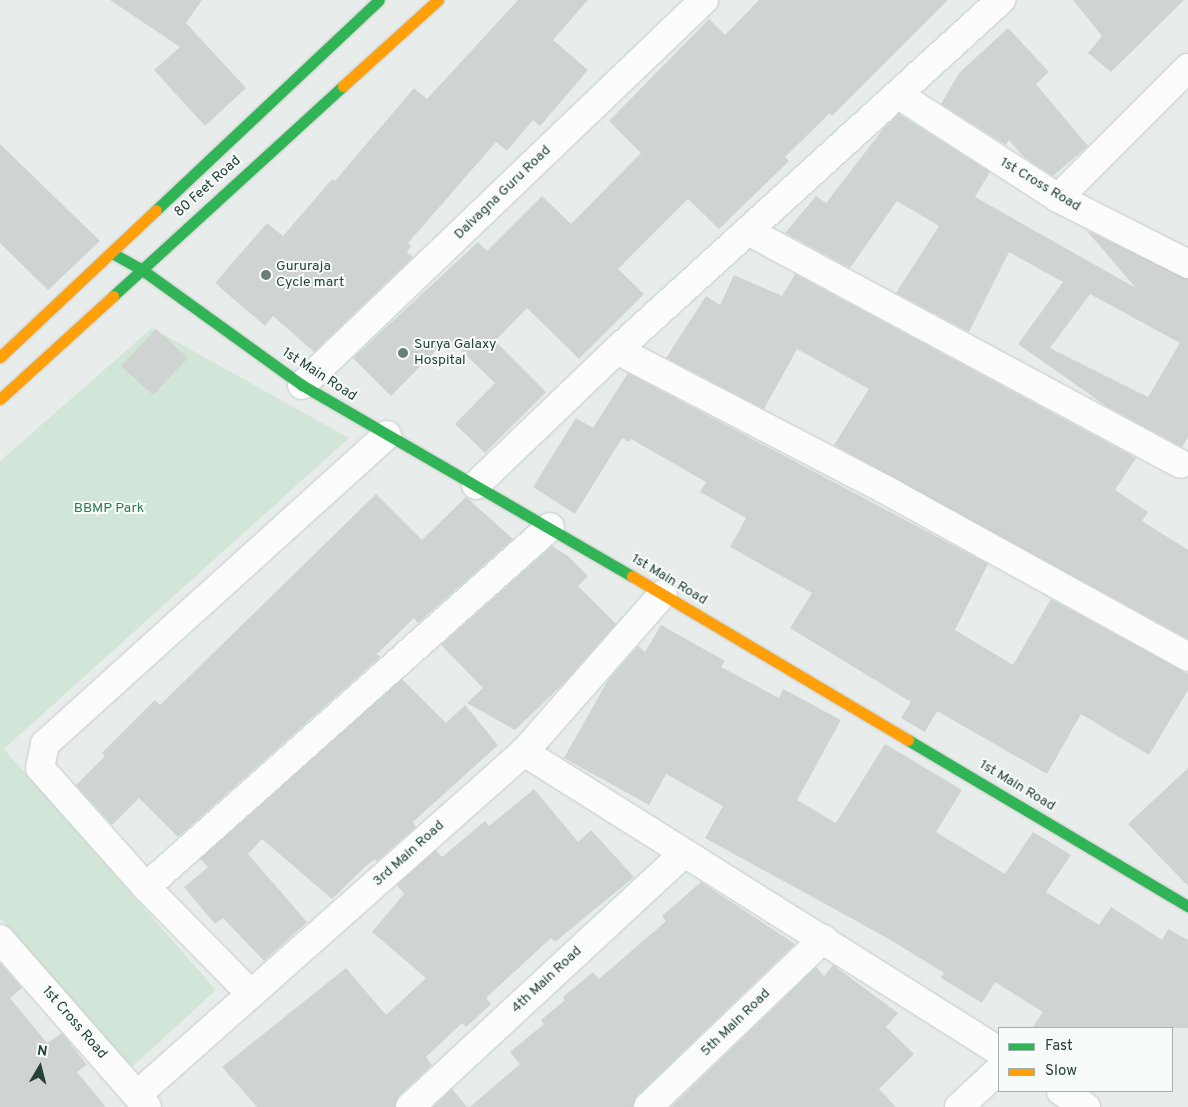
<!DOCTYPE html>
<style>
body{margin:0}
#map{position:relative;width:1188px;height:1107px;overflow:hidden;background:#e8edeb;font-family:Overpass,sans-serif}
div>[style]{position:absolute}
.green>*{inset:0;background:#d1e6d8}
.building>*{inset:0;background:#cfd4d2}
.roads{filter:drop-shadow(0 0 1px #c5cac8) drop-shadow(0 0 1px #c5cac8)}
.street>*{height:28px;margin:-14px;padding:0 14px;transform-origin:14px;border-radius:14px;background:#fcfcfc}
.fast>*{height:11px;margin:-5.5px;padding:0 5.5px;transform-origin:5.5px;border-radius:5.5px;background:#30b455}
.slow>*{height:11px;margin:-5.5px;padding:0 5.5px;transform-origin:5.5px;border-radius:5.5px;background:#ff9f0a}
.dots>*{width:14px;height:14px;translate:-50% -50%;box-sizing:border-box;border:2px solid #f7fbf9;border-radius:50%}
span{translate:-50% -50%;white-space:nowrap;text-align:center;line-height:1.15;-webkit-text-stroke:4px #f7fbf9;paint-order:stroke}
.street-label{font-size:14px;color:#24423a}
.poi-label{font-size:14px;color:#24423a}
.left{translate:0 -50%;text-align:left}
.park-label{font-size:14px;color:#2d7a4b}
.legend{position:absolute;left:998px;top:1027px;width:175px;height:65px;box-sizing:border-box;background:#f7fbf9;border:1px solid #a3b1ad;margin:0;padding:6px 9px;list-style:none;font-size:15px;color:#24423a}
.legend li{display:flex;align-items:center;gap:10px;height:25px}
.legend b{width:25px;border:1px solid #a3b1ad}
.north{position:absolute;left:15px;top:1042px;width:50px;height:50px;-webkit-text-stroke:4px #f7fbf9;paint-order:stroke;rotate:8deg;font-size:14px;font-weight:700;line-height:20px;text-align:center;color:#24423a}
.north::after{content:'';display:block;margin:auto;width:18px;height:22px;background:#24423a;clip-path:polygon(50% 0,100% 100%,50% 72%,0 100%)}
</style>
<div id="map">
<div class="green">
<div style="clip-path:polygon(152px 328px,349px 438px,4px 749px,216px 990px,132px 1067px,0 918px,0 461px)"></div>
</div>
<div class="building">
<div style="clip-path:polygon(110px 0,202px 0,186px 23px,246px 88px,205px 126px,154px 70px,180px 47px)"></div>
<div style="clip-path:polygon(518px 0,588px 0,553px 40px,588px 70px,540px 126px,533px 120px,507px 151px,496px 142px,408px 243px,411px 246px,407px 252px,413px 257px,314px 352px,273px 316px,265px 326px,215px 283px,267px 223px,283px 236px,332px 179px,335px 181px,414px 88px,427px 99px)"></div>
<div style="clip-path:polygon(759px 0,948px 0,832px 116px,830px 113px,785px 157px,789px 161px,719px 229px,688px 199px,618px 269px,644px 294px,579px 359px,527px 308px,495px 341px,546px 392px,485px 453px,455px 424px,495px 383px,448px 338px,391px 396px,353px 358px,478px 242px,487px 251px,542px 196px,571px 224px,641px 153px,609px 121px,709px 19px,725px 35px)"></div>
<div style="clip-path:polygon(1073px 0,1184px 0,1111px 72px,1088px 53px,1102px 36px)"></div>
<div style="clip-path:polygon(1008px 28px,1049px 72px,1036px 84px,1088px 146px,1053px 176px,1025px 158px,1009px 140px,1006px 145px,941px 104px,959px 73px)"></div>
<div style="clip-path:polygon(evenodd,899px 114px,990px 172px,975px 197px,1136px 288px,1086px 230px,1188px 279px,1188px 437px,1182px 447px,1106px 406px,1018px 344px,1063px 282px,1009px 252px,969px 332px,896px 293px,939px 226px,897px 201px,850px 268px,785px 233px,816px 196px,826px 203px,883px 129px,899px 114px,1090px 294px,1180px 343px,1148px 397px,1050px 348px,1090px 294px)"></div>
<div style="clip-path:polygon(0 144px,100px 241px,48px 290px,0 243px)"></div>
<div style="clip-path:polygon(795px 274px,1136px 458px,1115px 490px,1148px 512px,1142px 521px,1188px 550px,1188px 639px,834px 445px,869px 389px,797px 349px,764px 409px,666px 358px,706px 296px,720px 305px,734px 275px,782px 296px)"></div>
<div style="clip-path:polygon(156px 329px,188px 358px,153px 395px,121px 366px)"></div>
<div style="clip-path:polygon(628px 373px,988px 564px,955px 630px,1013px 665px,1051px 599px,1188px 674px,1188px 690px,1149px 755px,1081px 714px,1047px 774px,937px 711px,925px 732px,901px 718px,911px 702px,790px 628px,812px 593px,730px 547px,746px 518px,700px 492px,706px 482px,631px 439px,629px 442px,622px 438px,575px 514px,533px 487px,576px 418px,593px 428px)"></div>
<div style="clip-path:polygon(376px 494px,422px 540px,466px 497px,513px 539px,418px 623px,414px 618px,377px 654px,380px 657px,178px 837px,139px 798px,112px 825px,76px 785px,105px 756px,102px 753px,155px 700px,160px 705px)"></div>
<div style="clip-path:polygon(552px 546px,568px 556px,588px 576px,578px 586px,616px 624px,563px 684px,515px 730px,467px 703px,483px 688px,441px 645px)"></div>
<div style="clip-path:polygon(661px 625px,725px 661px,721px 667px,779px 698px,783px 689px,841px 720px,797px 800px,836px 823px,885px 744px,962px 790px,936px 832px,1005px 874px,1033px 832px,1071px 855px,1046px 892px,1099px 925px,1111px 907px,1162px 940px,1168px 929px,1188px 940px,1188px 1028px,1032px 1028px,1043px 1012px,995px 982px,982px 1003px,941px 978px,944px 973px,889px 939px,705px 838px,723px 806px,666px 774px,649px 805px,564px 758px,608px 680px,638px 646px,645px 652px)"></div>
<div style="clip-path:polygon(402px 679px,446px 723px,465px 705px,498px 745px,413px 822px,416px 827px,377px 861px,375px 859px,366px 866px,332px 899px,262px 839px,248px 854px,307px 922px,264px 961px,223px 918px,215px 924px,184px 887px,208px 867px,200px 859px)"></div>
<div style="clip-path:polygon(1188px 768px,1188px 886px,1128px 824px)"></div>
<div style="clip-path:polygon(534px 789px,578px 842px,591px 830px,634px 877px,555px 942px,551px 938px,486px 998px,491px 1004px,466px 1027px,462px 1023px,426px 1057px,432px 1065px,399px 1096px,395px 1107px,257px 1107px,222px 1067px,346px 968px,386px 1015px,426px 978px,372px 932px,404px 894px,397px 885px,436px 850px,442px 857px,485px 821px,489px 826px)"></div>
<div style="clip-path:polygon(701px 882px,795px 944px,637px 1096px,633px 1107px,470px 1107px,520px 1064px,510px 1052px,544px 1024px,541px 1020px,565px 1000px,563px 997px,593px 972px,599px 979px,666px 921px,662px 916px)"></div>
<div style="clip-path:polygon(0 963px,22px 988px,10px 998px,47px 1043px,62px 1033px,87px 1065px,77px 1072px,106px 1107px,0 1107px)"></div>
<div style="clip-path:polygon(833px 965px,898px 1013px,886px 1027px,914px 1054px,879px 1089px,896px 1107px,671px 1107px,816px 967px,824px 976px)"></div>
<div style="clip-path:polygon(452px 1089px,467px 1107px,433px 1107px)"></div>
</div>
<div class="roads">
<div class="street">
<div style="left:899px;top:95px;width:189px;rotate:32.9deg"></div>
<div style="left:1058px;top:198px;width:146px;rotate:26.9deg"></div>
<div style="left:1058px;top:198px;width:184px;rotate:-45deg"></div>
<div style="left:748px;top:231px;width:491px;rotate:28.3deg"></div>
<div style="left:617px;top:350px;width:314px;rotate:27.5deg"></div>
<div style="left:895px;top:495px;width:335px;rotate:28.9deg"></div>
<div style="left:302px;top:385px;width:557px;rotate:-43.76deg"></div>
<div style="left:476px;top:485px;width:195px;rotate:-43.8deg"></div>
<div style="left:617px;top:350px;width:520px;rotate:-42.35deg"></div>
<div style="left:524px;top:752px;width:561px;rotate:32.19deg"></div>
<div style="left:146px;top:887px;width:541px;rotate:-41.7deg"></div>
<div style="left:0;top:939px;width:223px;rotate:48.8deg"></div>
<div style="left:251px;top:994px;width:150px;rotate:-134.5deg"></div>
<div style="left:146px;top:887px;width:159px;rotate:-131.7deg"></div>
<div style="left:40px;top:768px;width:25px;rotate:-78deg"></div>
<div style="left:45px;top:744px;width:461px;rotate:-42.1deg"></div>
<div style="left:1061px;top:1091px;width:30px;rotate:33deg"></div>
<div style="left:137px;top:1095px;width:517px;rotate:-41.55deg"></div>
<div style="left:524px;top:752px;width:210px;rotate:-48.7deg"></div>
<div style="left:410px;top:1107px;width:372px;rotate:-42.8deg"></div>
<div style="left:648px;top:1107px;width:243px;rotate:-43.8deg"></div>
<div style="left:959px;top:1107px;width:54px;rotate:-42.8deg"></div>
</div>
<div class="fast">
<div style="left:156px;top:210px;width:306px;rotate:-43.3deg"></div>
<div style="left:112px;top:253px;width:33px;rotate:29deg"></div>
<div style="left:141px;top:269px;width:198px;rotate:35.8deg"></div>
<div style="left:302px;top:385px;width:381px;rotate:30.1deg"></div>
<div style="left:113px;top:296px;width:311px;rotate:-42.4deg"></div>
<div style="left:908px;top:740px;width:326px;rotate:30.7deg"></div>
</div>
<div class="slow">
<div style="left:343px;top:86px;width:128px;rotate:-42.2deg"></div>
<div style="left:0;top:357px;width:214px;rotate:-43.3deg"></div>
<div style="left:0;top:399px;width:153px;rotate:-42.3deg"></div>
<div style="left:632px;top:576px;width:321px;rotate:30.7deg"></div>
</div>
</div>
<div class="dots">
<div style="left:266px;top:275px;background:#697e78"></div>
<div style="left:403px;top:353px;background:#697e78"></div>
</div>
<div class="street-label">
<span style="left:1040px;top:185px;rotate:31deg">1st Cross Road</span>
<span style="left:208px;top:187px;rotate:-42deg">80 Feet Road</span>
<span style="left:503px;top:193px;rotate:-44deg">Daivagna Guru Road</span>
<span style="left:319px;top:375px;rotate:33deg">1st Main Road</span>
<span style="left:669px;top:580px;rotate:31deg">1st Main Road</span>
<span style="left:1017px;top:786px;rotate:31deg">1st Main Road</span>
<span style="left:409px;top:854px;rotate:-42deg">3rd Main Road</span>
<span style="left:547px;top:980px;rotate:-43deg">4th Main Road</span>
<span style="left:74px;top:1023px;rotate:49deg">1st Cross Road</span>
<span style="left:736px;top:1023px;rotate:-44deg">5th Main Road</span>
</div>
<div class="poi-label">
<span class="left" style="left:276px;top:275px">Gururaja<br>Cycle mart</span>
<span class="left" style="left:414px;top:353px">Surya Galaxy<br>Hospital</span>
</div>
<div class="park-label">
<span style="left:109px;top:509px">BBMP Park</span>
</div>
<ul class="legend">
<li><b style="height:6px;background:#30b455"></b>Fast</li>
<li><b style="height:6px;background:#ff9f0a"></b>Slow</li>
</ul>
<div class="north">N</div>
</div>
